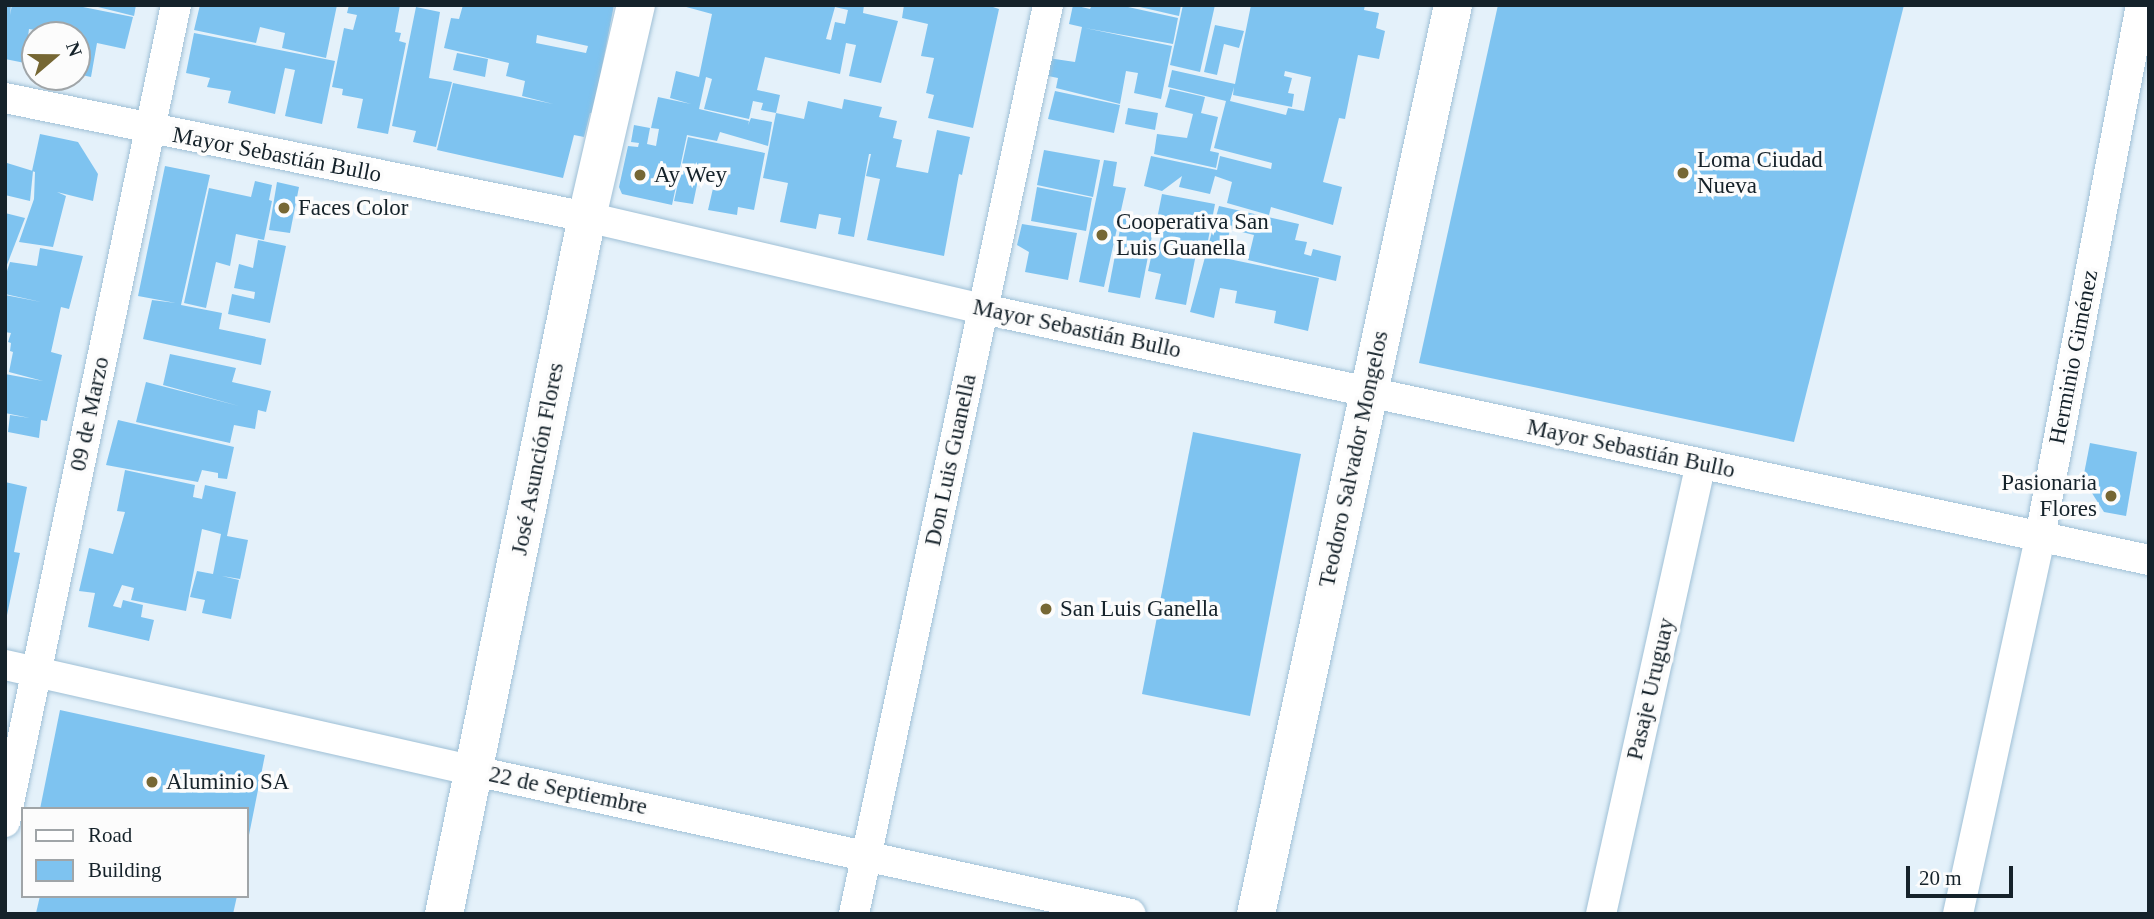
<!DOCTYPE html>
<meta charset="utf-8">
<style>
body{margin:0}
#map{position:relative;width:2154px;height:919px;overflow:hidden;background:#e4f1fa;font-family:"Times New Roman",serif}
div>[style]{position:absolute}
.building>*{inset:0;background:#7ec3f0}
.roads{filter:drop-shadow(0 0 2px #9fc0d6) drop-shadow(0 0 2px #9fc0d6)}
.street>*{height:30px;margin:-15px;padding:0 15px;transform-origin:15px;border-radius:15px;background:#fff}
.secondary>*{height:38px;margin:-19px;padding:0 19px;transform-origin:19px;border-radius:19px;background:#fff}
.dots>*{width:19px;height:19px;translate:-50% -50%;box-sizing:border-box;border:4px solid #fcfcfc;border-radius:50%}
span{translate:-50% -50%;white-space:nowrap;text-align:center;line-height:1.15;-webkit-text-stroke:7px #fcfcfc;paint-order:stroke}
.street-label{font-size:23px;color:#15222a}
.poi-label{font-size:23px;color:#15222a}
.left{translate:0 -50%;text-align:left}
.right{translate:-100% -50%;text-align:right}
.frame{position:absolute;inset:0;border:7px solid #15222a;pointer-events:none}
.legend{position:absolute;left:21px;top:807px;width:228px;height:91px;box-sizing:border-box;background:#fcfcfc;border:2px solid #a0a5a8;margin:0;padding:9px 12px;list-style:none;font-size:21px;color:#15222a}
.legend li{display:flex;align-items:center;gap:14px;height:35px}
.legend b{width:35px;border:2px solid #a0a5a8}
.north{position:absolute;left:21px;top:21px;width:70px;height:70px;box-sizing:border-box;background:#fcfcfc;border:2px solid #a0a5a8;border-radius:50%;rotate:70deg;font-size:19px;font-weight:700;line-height:28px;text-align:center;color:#15222a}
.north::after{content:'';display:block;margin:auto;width:24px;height:32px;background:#766734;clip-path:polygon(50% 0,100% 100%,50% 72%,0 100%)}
.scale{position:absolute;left:1906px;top:866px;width:107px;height:32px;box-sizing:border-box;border:4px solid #15222a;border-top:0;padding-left:9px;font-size:21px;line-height:24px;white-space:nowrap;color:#15222a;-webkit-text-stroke:5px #fcfcfc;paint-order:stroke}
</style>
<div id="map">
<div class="building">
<div style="clip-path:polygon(5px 5px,11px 5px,10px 15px,12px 5px,73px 5px,133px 17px,125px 49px,97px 43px,91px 77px,77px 74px,77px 35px,42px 35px,42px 31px,29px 29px,28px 37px,35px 38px,35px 65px,5px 59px)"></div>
<div style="clip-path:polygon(90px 5px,136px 5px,134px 16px)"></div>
<div style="clip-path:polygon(200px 5px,337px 5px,326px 58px,282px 48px,285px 33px,260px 27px,256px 43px,194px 30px)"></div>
<div style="clip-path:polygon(349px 5px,400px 5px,395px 32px,401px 33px,399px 41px,406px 43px,388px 134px,357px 128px,363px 99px,342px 95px,343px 89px,332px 87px,344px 28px,353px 30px,357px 15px,347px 13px)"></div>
<div style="clip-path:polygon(evenodd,463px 5px,614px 5px,593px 113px,590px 113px,584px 137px,574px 135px,563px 178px,437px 150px,453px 83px,553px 104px,522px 96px,525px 81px,506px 76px,509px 63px,444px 48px,451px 18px,459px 19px,463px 5px,537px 35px,588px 46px,586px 53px,536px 43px,537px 35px)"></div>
<div style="clip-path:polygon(evenodd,679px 5px,864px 5px,863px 13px,898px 21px,881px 83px,849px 76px,856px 45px,846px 43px,840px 74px,765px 57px,757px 90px,780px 95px,776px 113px,804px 119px,808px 101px,842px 109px,844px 99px,882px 107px,879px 117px,897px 121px,893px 138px,902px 140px,896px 167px,928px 173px,937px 130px,970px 137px,962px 175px,959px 174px,944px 256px,867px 240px,880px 179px,866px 176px,871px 154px,869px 154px,854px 237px,838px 234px,841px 218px,819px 214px,816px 229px,780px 222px,788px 183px,763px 178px,776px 113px,761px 110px,763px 103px,753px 101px,749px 119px,704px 109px,712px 79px,706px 77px,699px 109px,749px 121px,748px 125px,751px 118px,772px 122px,768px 146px,720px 132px,717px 141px,687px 135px,672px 205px,622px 194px,619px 187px,628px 146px,638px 147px,639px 143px,631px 142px,634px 125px,650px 128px,647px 144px,656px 146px,659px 129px,651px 128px,658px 97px,691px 104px,670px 98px,676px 71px,699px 77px,712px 14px,679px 5px,835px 7px,848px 10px,845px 24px,835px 22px,831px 40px,826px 39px,835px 7px)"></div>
<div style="clip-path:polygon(904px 5px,987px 5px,999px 9px,973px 128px,928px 118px,934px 95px,926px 93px,934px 58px,921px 56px,928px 24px,902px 18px)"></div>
<div style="clip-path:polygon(1073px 5px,1090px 9px,1092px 5px,1119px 5px,1178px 18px,1173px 44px,1085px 28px,1172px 46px,1161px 99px,1134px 93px,1138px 73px,1126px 71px,1120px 104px,1056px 88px,1058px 78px,1043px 75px,1048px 58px,1075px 62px,1082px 27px,1069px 24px)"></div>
<div style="clip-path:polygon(1131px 5px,1181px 5px,1179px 16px)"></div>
<div style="clip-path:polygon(1183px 5px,1215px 5px,1200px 72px,1170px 65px)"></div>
<div style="clip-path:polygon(evenodd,1251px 5px,1365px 5px,1364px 10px,1379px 13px,1376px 28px,1385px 31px,1379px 59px,1358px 55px,1345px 119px,1339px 118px,1323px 182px,1342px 187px,1333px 225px,1271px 207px,1269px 215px,1227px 203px,1232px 182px,1215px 176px,1210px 194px,1179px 187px,1182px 176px,1162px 191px,1144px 186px,1151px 156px,1217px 170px,1220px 156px,1271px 169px,1272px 163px,1214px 148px,1226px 101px,1168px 87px,1172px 70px,1235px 84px,1251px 5px,1285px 71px,1311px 77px,1304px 111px,1288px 108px,1286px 115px,1230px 101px,1234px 87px,1233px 95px,1292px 107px,1294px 94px,1288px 93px,1292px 78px,1284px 76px,1285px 71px)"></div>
<div style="clip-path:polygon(1498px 5px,1904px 5px,1794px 442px,1419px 363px)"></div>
<div style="clip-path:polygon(416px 7px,440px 12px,429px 78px,452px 82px,436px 147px,413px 142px,416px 131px,392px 126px)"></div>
<div style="clip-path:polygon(1215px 25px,1244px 31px,1239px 48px,1224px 44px,1217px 75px,1204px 72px)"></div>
<div style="clip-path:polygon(194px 33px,335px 61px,322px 124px,285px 116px,295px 70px,285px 68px,275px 114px,228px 103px,231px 91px,207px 87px,210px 78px,186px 73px)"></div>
<div style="clip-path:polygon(457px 53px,488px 59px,485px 77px,453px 70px)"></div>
<div style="clip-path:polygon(1170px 89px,1205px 97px,1201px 113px,1218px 117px,1210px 151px,1219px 153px,1216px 168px,1154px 154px,1157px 134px,1187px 138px,1193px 114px,1165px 107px)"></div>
<div style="clip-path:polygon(1055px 91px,1120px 105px,1114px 133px,1048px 119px)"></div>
<div style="clip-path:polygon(1128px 108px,1158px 113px,1155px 130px,1125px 124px)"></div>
<div style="clip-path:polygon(40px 134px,78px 142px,98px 174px,93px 201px,57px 192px,66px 196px,53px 247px,19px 242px,34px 199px,35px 172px,32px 171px)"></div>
<div style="clip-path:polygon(688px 137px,765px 153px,754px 210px,738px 207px,737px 215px,708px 210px,714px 184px,698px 180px,693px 204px,674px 201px)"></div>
<div style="clip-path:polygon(1044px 150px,1100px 160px,1093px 197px,1037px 185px)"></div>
<div style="clip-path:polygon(1104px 160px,1117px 162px,1113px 186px,1126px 188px,1104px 287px,1079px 282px)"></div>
<div style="clip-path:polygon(7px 163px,33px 171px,30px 201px,5px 195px)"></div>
<div style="clip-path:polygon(165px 166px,210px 175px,181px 305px,222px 313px,219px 329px,266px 339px,261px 365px,143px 339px,152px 300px,176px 303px,138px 296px)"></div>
<div style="clip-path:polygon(255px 181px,272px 185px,269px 200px,272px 201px,264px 240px,236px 234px,230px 266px,216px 262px,206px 308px,184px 303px,209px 188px,251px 197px)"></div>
<div style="clip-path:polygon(277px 182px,299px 187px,290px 233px,269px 230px)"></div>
<div style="clip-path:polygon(1037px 187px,1092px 198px,1086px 231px,1031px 221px)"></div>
<div style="clip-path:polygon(1162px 194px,1215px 204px,1206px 251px,1197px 249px,1186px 305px,1155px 299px,1161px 274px,1148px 271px,1154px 244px,1159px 245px,1162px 231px,1155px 229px)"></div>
<div style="clip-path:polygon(1219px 206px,1299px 224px,1295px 240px,1307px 242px,1304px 254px,1311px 256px,1313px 249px,1341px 256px,1336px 281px,1248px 260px,1254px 235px,1230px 229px,1224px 258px,1319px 278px,1308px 331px,1274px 323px,1276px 311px,1235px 303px,1237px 291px,1220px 288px,1214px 318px,1190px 312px)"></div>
<div style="clip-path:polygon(5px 213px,25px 218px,5px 270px)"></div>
<div style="clip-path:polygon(1123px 214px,1155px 220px,1140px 298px,1108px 292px)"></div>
<div style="clip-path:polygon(1022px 224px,1077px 233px,1068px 280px,1025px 272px,1029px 252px,1017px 245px)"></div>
<div style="clip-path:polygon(258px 240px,286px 246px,270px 323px,228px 314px,232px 294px,254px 299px,255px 292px,234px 288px,239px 264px,253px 268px)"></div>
<div style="clip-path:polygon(40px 248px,83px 256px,69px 309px,61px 307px,51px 352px,62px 355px,47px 421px,41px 420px,39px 438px,8px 432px,10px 415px,30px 418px,5px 413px,5px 374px,43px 381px,9px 372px,13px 352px,10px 351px,11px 343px,8px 342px,11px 333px,5px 332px,5px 295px,41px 302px,5px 294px,5px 277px,10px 262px,37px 266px)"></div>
<div style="clip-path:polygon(170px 354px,236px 368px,232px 382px,271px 391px,266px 412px,258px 410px,255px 429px,234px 425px,230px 443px,136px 422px,146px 382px,239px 406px,163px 385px)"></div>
<div style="clip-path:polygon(118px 420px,234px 447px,227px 479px,218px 478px,218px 473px,202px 470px,198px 482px,106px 465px)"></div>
<div style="clip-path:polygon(1193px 432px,1301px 454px,1250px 716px,1142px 694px)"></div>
<div style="clip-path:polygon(2090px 443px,2137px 452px,2126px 516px,2104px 512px,2083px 479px)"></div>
<div style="clip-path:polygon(125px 470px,195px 485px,193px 497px,202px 499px,205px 485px,236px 492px,227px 536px,248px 540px,240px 579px,222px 576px,239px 580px,231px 619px,202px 613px,205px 600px,190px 597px,197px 571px,213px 574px,221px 534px,202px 529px,186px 611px,131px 600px,134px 588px,122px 585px,113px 606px,121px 608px,123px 600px,143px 605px,141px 617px,154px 620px,149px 641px,88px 627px,95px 593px,79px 591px,89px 548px,113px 554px,125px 512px,117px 511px)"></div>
<div style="clip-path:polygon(5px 482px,27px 487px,14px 552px,20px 553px,6px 620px)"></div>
<div style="clip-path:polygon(60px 710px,265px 755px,248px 840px,247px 809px,40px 809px)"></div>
<div style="clip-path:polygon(40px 896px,237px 896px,233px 914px,39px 914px,36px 913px)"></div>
</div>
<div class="roads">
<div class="street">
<div style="left:5px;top:98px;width:594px;rotate:11.56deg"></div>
<div style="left:587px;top:217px;width:407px;rotate:13.1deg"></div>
<div style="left:983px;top:309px;width:1193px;rotate:12.15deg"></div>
<div style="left:5px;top:665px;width:482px;rotate:12.7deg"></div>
<div style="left:475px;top:771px;width:671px;rotate:12.3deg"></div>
<div style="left:5px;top:822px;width:835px;rotate:-78.18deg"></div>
<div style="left:854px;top:914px;width:929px;rotate:-77.95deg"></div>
<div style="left:1601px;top:914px;width:461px;rotate:-77.5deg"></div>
<div style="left:1958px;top:914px;width:386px;rotate:-77.7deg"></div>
<div style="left:2040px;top:537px;width:542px;rotate:-79.25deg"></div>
</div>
<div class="secondary">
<div style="left:444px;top:914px;width:712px;rotate:-78.41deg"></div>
<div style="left:587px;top:217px;width:218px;rotate:-77deg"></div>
<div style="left:1256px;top:914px;width:930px;rotate:-77.77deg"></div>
</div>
</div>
<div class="dots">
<div style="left:1683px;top:173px;background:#766734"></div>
<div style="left:640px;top:175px;background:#766734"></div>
<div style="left:284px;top:208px;background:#766734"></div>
<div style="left:1102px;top:235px;background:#766734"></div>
<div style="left:2111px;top:496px;background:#766734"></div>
<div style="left:1046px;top:609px;background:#766734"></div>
<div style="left:152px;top:782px;background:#766734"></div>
</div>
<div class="street-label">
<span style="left:277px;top:155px;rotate:11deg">Mayor Sebastián Bullo</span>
<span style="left:1077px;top:329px;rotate:12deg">Mayor Sebastián Bullo</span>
<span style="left:2074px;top:357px;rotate:-79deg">Herminio Giménez</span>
<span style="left:90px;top:414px;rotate:-78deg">09 de Marzo</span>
<span style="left:1631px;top:449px;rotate:12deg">Mayor Sebastián Bullo</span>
<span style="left:538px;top:459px;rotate:-79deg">José Asunción Flores</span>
<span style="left:1354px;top:459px;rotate:-78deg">Teodoro Salvador Mongelos</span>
<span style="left:951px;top:460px;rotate:-78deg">Don Luis Guanella</span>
<span style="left:1651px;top:689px;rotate:-77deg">Pasaje Uruguay</span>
<span style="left:568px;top:791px;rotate:12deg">22 de Septiembre</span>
</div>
<div class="poi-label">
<span class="left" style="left:1697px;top:173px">Loma Ciudad<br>Nueva</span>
<span class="left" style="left:654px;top:175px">Ay Wey</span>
<span class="left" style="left:298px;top:208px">Faces Color</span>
<span class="left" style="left:1116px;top:235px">Cooperativa San<br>Luis Guanella</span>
<span class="right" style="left:2097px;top:496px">Pasionaria<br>Flores</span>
<span class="left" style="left:1060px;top:609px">San Luis Ganella</span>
<span class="left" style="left:166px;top:782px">Aluminio SA</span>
</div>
<div class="frame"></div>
<ul class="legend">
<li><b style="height:9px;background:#fff"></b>Road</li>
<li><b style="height:19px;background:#7ec3f0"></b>Building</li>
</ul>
<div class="north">N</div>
<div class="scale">20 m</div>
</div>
